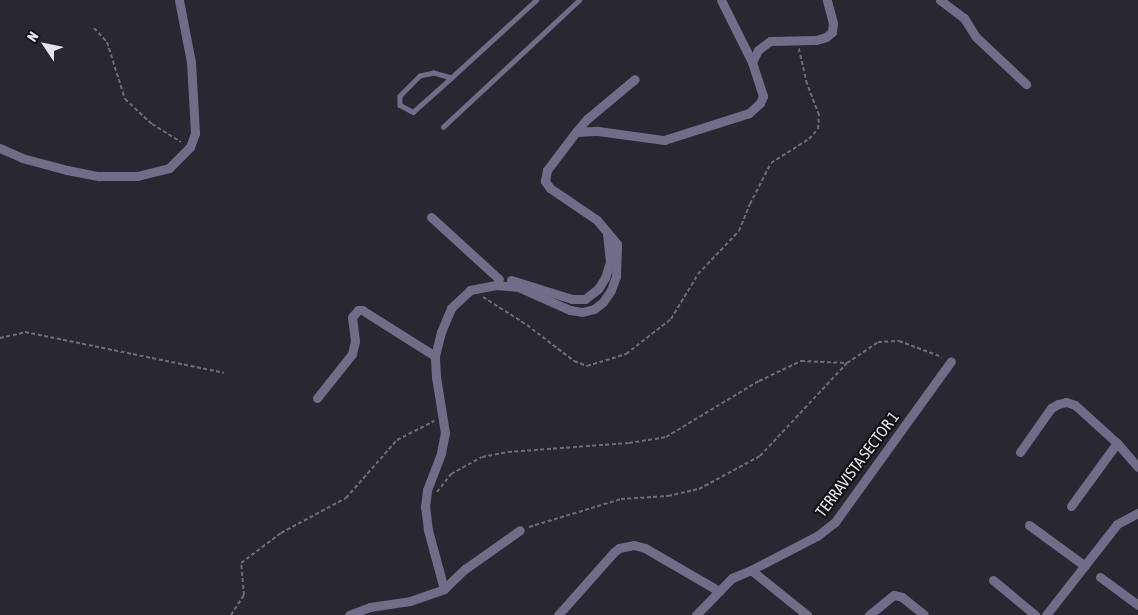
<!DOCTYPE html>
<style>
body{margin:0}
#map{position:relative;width:1138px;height:615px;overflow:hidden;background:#292732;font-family:"Asap Condensed",sans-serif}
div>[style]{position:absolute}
.path>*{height:2px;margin-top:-1px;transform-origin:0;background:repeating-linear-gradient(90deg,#6e6d76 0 4px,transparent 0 6.5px)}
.lane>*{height:4.5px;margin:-2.25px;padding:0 2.25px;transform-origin:2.25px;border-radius:2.25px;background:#716c88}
.street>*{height:9px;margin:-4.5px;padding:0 4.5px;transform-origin:4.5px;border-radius:4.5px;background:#716c88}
span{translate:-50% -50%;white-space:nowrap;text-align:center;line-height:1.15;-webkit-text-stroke:4.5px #121116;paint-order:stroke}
.street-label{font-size:16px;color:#e5e4eb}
.north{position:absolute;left:20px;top:20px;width:50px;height:50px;-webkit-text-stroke:4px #121116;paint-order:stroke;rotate:304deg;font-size:14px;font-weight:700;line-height:20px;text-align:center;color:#e5e4eb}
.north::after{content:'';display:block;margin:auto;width:18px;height:22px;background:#e5e4eb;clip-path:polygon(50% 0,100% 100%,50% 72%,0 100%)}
</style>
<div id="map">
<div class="path">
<div style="left:94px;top:28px;width:19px;rotate:47deg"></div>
<div style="left:107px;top:42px;width:60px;rotate:72.5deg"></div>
<div style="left:125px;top:99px;width:37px;rotate:43deg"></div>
<div style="left:152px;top:124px;width:34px;rotate:32deg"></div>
<div style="left:483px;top:297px;width:52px;rotate:32.5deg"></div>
<div style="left:527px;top:325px;width:59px;rotate:37.5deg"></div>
<div style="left:574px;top:361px;width:14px;rotate:21deg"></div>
<div style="left:587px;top:366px;width:41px;rotate:-17.1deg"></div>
<div style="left:626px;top:354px;width:57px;rotate:-37.9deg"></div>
<div style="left:671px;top:319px;width:52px;rotate:-59deg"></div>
<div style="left:698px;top:274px;width:59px;rotate:-46.4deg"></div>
<div style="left:739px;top:231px;width:29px;rotate:-68deg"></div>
<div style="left:750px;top:204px;width:46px;rotate:-62.9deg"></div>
<div style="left:771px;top:163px;width:45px;rotate:-32.3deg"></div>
<div style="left:809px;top:139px;width:13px;rotate:-48deg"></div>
<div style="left:818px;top:129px;width:14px;rotate:-86deg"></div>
<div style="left:819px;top:115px;width:33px;rotate:-111deg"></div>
<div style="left:807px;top:84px;width:37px;rotate:-103deg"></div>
<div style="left:0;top:338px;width:26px;rotate:-13deg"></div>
<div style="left:25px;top:332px;width:203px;rotate:11.6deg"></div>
<div style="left:437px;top:492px;width:23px;rotate:-52deg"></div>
<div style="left:451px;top:474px;width:35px;rotate:-29deg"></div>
<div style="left:482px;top:457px;width:26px;rotate:-11deg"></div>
<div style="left:508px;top:452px;width:121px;rotate:-4.3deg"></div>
<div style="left:629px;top:443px;width:37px;rotate:-9deg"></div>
<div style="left:666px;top:437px;width:109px;rotate:-31.1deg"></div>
<div style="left:759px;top:381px;width:47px;rotate:-25.5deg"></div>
<div style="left:801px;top:361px;width:46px;rotate:2.5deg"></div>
<div style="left:529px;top:527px;width:96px;rotate:-16.9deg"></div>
<div style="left:621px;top:499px;width:47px;rotate:-3.7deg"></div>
<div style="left:668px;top:496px;width:32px;rotate:-13deg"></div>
<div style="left:699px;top:489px;width:69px;rotate:-28.4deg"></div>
<div style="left:760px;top:456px;width:127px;rotate:-46.9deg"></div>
<div style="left:847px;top:363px;width:37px;rotate:-34deg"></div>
<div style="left:878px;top:342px;width:21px;rotate:-3deg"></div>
<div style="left:899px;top:341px;width:46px;rotate:20.4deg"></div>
<div style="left:231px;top:615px;width:24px;rotate:-57deg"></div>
<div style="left:244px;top:595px;width:32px;rotate:-95deg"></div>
<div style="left:241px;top:563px;width:50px;rotate:-36.9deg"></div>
<div style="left:281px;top:533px;width:74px;rotate:-28.3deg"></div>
<div style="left:346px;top:498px;width:77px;rotate:-48.7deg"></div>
<div style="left:397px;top:440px;width:42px;rotate:-27.2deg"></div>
</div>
<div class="lane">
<div style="left:451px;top:78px;width:18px;rotate:-164deg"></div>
<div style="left:434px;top:73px;width:14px;rotate:168deg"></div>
<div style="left:420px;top:76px;width:28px;rotate:135deg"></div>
<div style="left:400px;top:96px;width:9px;rotate:90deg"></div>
<div style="left:400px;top:105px;width:15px;rotate:28deg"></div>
<div style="left:413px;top:112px;width:51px;rotate:-41.8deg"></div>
<div style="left:451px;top:78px;width:113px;rotate:-42.5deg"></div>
<div style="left:534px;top:2px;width:3px;rotate:-45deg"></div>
<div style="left:443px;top:127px;width:186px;rotate:-43deg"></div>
</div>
<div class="street">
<div style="left:721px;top:0;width:69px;rotate:63.4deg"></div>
<div style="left:940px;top:0;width:30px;rotate:37deg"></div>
<div style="left:964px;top:18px;width:22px;rotate:58deg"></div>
<div style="left:976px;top:37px;width:69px;rotate:43.2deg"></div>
<div style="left:576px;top:132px;width:17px;rotate:-50deg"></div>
<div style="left:587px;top:119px;width:62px;rotate:-39.8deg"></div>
<div style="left:0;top:148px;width:24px;rotate:24deg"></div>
<div style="left:22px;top:158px;width:47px;rotate:14.9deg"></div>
<div style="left:67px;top:170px;width:33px;rotate:11deg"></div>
<div style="left:99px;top:176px;width:38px"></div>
<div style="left:137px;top:176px;width:33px;rotate:-14deg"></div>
<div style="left:169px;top:168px;width:30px;rotate:-45deg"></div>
<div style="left:190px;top:147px;width:15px;rotate:-70deg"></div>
<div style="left:195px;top:133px;width:71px;rotate:-93.2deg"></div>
<div style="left:191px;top:62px;width:63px;rotate:-101deg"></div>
<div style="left:431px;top:217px;width:92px;rotate:42.4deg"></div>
<div style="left:511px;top:280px;width:64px;rotate:17.3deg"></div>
<div style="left:572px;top:299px;width:13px"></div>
<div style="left:585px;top:299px;width:16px;rotate:-38deg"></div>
<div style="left:598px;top:289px;width:13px;rotate:-58deg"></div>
<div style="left:605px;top:278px;width:17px;rotate:-73deg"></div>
<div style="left:610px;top:262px;width:30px;rotate:-96deg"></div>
<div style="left:317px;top:398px;width:56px;rotate:-51.5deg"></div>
<div style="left:352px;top:354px;width:13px;rotate:-77deg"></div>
<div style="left:355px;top:341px;width:24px;rotate:-97deg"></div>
<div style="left:352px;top:317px;width:9px;rotate:-49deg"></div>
<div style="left:358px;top:310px;width:4px"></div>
<div style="left:362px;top:310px;width:86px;rotate:32.2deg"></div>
<div style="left:1020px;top:452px;width:54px;rotate:-54.8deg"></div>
<div style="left:1051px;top:408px;width:8px;rotate:-30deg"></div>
<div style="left:1058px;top:404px;width:8px;rotate:-14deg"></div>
<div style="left:1066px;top:402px;width:9px;rotate:18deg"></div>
<div style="left:1075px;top:405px;width:57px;rotate:42.1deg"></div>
<div style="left:1117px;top:443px;width:32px;rotate:49deg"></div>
<div style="left:1071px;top:506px;width:78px;rotate:-53.9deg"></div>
<div style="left:1029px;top:525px;width:69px;rotate:36.2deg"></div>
<div style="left:751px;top:570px;width:72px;rotate:38.8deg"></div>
<div style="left:1100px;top:577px;width:47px;rotate:36.4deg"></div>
<div style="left:993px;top:580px;width:55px;rotate:39.8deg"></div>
<div style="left:444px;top:589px;width:61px;rotate:-105.2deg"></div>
<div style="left:428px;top:530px;width:23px;rotate:-97deg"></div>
<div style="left:425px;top:507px;width:17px;rotate:-83deg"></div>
<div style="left:427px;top:490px;width:40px;rotate:-69deg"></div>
<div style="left:441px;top:453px;width:20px;rotate:-79deg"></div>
<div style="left:445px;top:433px;width:57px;rotate:-99.1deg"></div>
<div style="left:436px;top:377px;width:21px;rotate:-93deg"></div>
<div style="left:435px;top:356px;width:25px;rotate:-76deg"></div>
<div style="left:441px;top:332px;width:26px;rotate:-67deg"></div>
<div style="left:451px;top:308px;width:26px;rotate:-43deg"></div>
<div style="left:470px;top:290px;width:25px;rotate:-11deg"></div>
<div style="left:495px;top:285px;width:23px;rotate:5deg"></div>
<div style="left:518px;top:287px;width:57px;rotate:23.9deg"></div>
<div style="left:570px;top:310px;width:12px;rotate:9deg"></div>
<div style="left:582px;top:312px;width:12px;rotate:-14deg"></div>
<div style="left:594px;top:309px;width:11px;rotate:-38deg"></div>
<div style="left:603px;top:302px;width:14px;rotate:-56deg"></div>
<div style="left:611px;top:290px;width:15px;rotate:-70deg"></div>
<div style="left:616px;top:276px;width:32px;rotate:-88deg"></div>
<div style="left:617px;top:244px;width:31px;rotate:-130deg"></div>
<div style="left:597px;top:220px;width:57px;rotate:-145.8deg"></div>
<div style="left:550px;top:188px;width:9px;rotate:-126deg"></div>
<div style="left:545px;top:181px;width:11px;rotate:-80deg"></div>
<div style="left:547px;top:170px;width:48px;rotate:-52.7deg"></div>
<div style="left:576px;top:132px;width:22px;rotate:-3deg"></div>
<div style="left:598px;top:131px;width:67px;rotate:7.8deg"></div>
<div style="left:664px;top:140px;width:89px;rotate:-17.6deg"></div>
<div style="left:749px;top:113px;width:15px;rotate:-42deg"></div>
<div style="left:760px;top:103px;width:8px;rotate:-67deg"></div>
<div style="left:763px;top:96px;width:36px;rotate:-108deg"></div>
<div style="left:752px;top:62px;width:13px;rotate:-63deg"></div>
<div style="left:758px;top:50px;width:15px;rotate:-37deg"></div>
<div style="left:770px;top:41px;width:46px;rotate:-1.2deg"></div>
<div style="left:816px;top:40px;width:10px;rotate:-17deg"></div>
<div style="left:826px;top:37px;width:8px;rotate:-40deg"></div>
<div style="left:832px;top:32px;width:9px;rotate:-84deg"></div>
<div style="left:833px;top:23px;width:24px;rotate:-105deg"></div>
<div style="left:349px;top:615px;width:22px;rotate:-21deg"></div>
<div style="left:370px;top:607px;width:40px;rotate:-8.5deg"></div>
<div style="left:410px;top:601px;width:36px;rotate:-19deg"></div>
<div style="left:444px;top:589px;width:29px;rotate:-44deg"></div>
<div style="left:465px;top:569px;width:67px;rotate:-35.3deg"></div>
<div style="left:558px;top:615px;width:84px;rotate:-48.4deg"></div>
<div style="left:614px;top:552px;width:6px;rotate:-39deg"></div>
<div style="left:619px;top:548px;width:15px;rotate:-11deg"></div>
<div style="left:634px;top:545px;width:11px;rotate:15deg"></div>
<div style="left:645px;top:548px;width:86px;rotate:30.2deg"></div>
<div style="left:696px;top:615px;width:52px;rotate:-45.8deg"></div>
<div style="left:732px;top:578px;width:21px;rotate:-23deg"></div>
<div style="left:751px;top:570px;width:74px;rotate:-27.3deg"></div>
<div style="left:817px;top:536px;width:23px;rotate:-38deg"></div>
<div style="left:835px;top:522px;width:198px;rotate:-54.2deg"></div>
<div style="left:869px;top:615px;width:32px;rotate:-39deg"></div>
<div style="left:894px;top:595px;width:8px;rotate:14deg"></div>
<div style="left:902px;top:597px;width:28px;rotate:39deg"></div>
<div style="left:1046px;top:615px;width:115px;rotate:-52deg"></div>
<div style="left:1117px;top:524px;width:24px;rotate:-28deg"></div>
</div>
<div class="street-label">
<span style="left:857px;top:464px;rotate:-53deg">TERRAVISTA SECTOR 1</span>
</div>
<div class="north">N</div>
</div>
